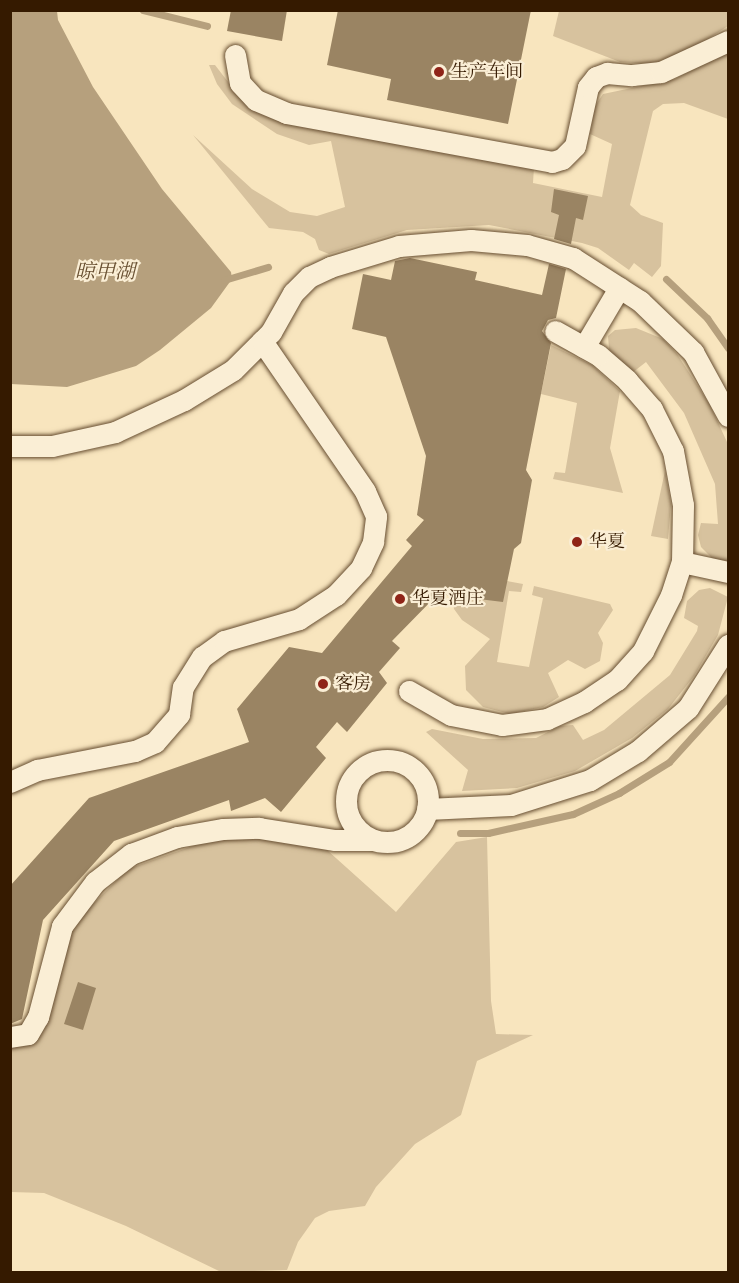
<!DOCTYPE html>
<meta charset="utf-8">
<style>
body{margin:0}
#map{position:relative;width:739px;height:1283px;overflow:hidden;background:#f8e5be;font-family:"IM FELL French Canon","Noto Serif SC",serif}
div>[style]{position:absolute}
.green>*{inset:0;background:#d7c29e}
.water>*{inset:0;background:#b6a07d}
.stream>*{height:7px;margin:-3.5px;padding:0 3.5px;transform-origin:3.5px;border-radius:3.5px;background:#b6a07d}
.building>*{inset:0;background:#9a8463}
.roads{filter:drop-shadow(0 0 2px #664d30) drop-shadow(0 0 2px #664d30)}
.minor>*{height:21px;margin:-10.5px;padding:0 10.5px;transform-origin:10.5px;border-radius:10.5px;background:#faeed5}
.minor>.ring{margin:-10.5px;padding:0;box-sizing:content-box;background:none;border:21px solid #faeed5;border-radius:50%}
.dots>*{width:16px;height:16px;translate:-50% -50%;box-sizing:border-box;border:3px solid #faeed5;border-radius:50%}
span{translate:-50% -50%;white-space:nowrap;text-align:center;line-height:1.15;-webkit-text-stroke:4.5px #faeed5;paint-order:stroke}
.poi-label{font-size:18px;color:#351a00}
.left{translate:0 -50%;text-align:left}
.water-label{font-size:20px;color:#695032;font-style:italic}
.frame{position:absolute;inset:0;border:12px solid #351a00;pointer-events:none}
</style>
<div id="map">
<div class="green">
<div style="clip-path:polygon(559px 11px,728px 11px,728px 26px,689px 51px,651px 64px,620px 62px,553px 36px)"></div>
<div style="clip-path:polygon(728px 51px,728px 119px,684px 103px,663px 104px,653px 111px,630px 205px,641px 215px,663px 223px,661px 266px,652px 277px,634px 263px,629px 270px,598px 248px,582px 243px,489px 225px,407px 230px,329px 254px,319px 250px,315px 239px,303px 232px,269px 228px,193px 135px,252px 189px,290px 212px,317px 216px,345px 207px,331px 141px,309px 145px,277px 134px,232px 104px,217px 84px,209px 65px,215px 65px,242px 100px,282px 122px,534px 167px,533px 183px,602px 197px,612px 144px,590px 134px,595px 106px,603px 94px,675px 79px)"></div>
<div style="clip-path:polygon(636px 328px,663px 339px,677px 354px,710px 405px,727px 442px,728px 561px,713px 559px,701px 547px,698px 535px,701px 523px,718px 524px,715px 484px,684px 413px,646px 362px,632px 373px,615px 359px,609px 349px,608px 336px,615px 330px)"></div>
<div style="clip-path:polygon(551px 345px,592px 365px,620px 391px,610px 448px,623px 493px,553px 479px,555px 472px,565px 473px,577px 403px,541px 394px)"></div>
<div style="clip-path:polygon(665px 471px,671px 504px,668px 539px,651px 536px)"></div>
<div style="clip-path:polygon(507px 581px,523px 584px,521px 592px,509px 591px,497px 662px,529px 667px,543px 598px,532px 595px,534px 586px,610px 604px,613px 610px,598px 633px,603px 643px,600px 661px,585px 669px,568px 660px,548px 673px,559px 697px,543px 707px,510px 714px,483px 707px,466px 690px,465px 666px,490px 639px,462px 620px,454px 609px,452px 595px)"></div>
<div style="clip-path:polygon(710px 588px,728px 597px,718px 635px,694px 676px,668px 709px,632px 738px,575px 771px,517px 788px,462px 791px,468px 770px,426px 732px,432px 729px,483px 739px,536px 738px,560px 726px,573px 725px,583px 740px,604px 730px,670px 675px,697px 631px,698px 626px,684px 618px,687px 601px,699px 590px)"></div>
<div style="clip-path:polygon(487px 837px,491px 1001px,496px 1034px,533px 1035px,477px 1061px,461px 1115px,415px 1144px,376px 1187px,365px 1206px,329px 1211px,315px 1218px,298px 1242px,287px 1270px,221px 1272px,126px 1226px,44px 1193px,11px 1192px,10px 1046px,22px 1046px,40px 1035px,59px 949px,83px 914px,128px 869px,215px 838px,266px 838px,327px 850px,396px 912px,456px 842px)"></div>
</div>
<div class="water">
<div style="clip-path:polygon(10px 11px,57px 11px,58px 20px,93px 87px,162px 189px,231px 272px,232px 279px,211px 308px,160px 350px,136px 366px,67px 387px,11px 384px)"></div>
</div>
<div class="stream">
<div style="left:143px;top:10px;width:66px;rotate:14deg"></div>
<div style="left:666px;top:279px;width:57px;rotate:43.6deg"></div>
<div style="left:707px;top:318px;width:37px;rotate:55deg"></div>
<div style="left:224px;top:280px;width:46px;rotate:-16.5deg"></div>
<div style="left:460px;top:833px;width:28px"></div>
<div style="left:488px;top:833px;width:87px;rotate:-12.6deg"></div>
<div style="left:573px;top:814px;width:51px;rotate:-24.5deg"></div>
<div style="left:619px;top:793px;width:59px;rotate:-31.8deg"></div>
<div style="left:669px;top:762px;width:88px;rotate:-47.8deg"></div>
</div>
<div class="building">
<div style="clip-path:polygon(231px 10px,287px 10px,282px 41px,227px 31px)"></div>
<div style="clip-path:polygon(338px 10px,531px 10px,508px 124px,387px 100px,391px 79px,327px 65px)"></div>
<div style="clip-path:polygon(554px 189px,588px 196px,583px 220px,576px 218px,571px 244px,554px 239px,559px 215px,551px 212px)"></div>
<div style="clip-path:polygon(410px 258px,477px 272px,475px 280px,542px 295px,549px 264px,566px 269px,556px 318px,548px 320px,542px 331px,551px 343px,526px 470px,532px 480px,521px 543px,514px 549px,503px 602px,438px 594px,392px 641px,400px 648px,379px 672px,387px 683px,347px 732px,337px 722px,316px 747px,326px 758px,281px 812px,265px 798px,231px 811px,229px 800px,114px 841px,43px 920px,22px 1019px,10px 1024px,10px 886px,89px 798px,249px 742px,237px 709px,289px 647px,322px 653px,412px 546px,406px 540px,424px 520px,417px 515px,426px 456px,386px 337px,352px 329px,363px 274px,391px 280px,395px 261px)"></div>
<div style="clip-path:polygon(78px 982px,96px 988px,83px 1030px,64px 1024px)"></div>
</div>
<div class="roads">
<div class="minor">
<div style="left:235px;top:55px;width:28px;rotate:80deg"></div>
<div style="left:240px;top:83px;width:23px;rotate:47deg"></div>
<div style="left:256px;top:100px;width:33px;rotate:23deg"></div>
<div style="left:286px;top:113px;width:270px;rotate:10.4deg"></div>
<div style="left:552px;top:162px;width:10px;rotate:-17deg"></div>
<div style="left:562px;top:159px;width:18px;rotate:-45deg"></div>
<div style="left:575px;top:146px;width:60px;rotate:-77.6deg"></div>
<div style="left:588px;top:87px;width:13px;rotate:-51deg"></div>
<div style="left:596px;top:77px;width:12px;rotate:-20deg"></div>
<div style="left:607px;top:73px;width:25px;rotate:5deg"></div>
<div style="left:632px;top:75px;width:29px;rotate:-6deg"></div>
<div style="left:661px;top:72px;width:74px;rotate:-24.8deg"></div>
<div style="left:584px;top:347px;width:69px;rotate:-59.3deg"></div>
<div style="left:10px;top:446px;width:42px"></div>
<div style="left:52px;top:446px;width:65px;rotate:-12.5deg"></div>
<div style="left:115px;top:432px;width:76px;rotate:-24.9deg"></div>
<div style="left:184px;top:400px;width:57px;rotate:-31.5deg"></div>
<div style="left:233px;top:370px;width:54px;rotate:-45deg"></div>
<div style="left:271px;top:332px;width:45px;rotate:-60.6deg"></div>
<div style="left:293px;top:293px;width:23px;rotate:-45deg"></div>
<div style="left:309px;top:277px;width:23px;rotate:-25deg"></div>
<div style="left:330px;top:267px;width:72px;rotate:-16.9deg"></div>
<div style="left:399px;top:246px;width:72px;rotate:-4.8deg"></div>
<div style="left:471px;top:240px;width:56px;rotate:5.1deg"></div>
<div style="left:527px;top:245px;width:48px;rotate:15.8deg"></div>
<div style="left:573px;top:258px;width:80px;rotate:32.7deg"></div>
<div style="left:640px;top:301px;width:74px;rotate:43.9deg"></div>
<div style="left:693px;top:352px;width:73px;rotate:61.3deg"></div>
<div style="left:682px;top:562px;width:47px;rotate:12.3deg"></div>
<div style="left:409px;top:691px;width:48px;rotate:29.7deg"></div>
<div style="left:451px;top:715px;width:52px;rotate:11.1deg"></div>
<div style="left:502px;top:725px;width:45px;rotate:-7.6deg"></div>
<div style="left:547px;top:719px;width:41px;rotate:-24.7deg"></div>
<div style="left:584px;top:702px;width:40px;rotate:-34deg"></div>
<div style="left:617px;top:680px;width:39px;rotate:-48deg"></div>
<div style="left:643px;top:651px;width:63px;rotate:-63.4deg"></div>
<div style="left:671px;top:595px;width:35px;rotate:-72deg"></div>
<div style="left:682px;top:562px;width:57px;rotate:-89deg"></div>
<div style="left:683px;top:505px;width:55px;rotate:-100.5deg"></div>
<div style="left:673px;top:451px;width:47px;rotate:-116.6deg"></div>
<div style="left:652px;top:409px;width:38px;rotate:-131deg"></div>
<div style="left:627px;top:380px;width:38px;rotate:-139deg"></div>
<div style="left:598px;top:355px;width:49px;rotate:-150.8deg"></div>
<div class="ring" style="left:346px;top:760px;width:61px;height:61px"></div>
<div style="left:10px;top:782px;width:30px;rotate:-24deg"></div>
<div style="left:37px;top:770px;width:100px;rotate:-11deg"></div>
<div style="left:135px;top:751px;width:22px;rotate:-24deg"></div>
<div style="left:155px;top:742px;width:37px;rotate:-49deg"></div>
<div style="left:179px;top:714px;width:27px;rotate:-82deg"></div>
<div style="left:183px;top:687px;width:36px;rotate:-58deg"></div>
<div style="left:202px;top:657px;width:27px;rotate:-36deg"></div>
<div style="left:224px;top:641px;width:78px;rotate:-16.3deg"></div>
<div style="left:299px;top:619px;width:44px;rotate:-33deg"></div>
<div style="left:336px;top:595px;width:37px;rotate:-47deg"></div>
<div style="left:361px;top:568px;width:29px;rotate:-65deg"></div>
<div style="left:373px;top:542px;width:26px;rotate:-83deg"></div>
<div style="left:376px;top:516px;width:27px;rotate:-114deg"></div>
<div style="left:365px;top:491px;width:182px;rotate:-124.5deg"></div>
<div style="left:427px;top:809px;width:84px;rotate:-2.7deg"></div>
<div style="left:511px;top:805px;width:83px;rotate:-17.6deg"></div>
<div style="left:590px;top:780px;width:56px;rotate:-31.1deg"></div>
<div style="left:638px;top:751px;width:66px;rotate:-40.7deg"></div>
<div style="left:688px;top:708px;width:75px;rotate:-57.6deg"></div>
<div style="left:10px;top:1037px;width:18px;rotate:-9deg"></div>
<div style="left:28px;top:1034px;width:20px;rotate:-60deg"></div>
<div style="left:38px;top:1017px;width:94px;rotate:-75.2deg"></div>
<div style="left:62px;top:926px;width:55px;rotate:-53.1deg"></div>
<div style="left:95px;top:882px;width:46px;rotate:-37.9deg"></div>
<div style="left:131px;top:854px;width:49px;rotate:-20.3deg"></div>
<div style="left:177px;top:837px;width:47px;rotate:-9.9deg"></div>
<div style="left:223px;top:829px;width:36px;rotate:-2deg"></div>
<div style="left:259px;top:828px;width:77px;rotate:9deg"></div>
<div style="left:335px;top:840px;width:38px"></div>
</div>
</div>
<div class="dots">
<div style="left:439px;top:72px;background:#8f2418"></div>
<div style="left:577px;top:542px;background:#8f2418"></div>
<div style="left:400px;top:599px;background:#8f2418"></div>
<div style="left:323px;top:684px;background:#8f2418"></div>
</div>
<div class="poi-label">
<span class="left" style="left:451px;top:72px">生产车间</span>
<span class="left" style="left:589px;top:542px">华夏</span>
<span class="left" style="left:412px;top:599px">华夏酒庄</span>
<span class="left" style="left:335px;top:684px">客房</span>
</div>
<div class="water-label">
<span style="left:105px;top:271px">晾甲湖</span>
</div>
<div class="frame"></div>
</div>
